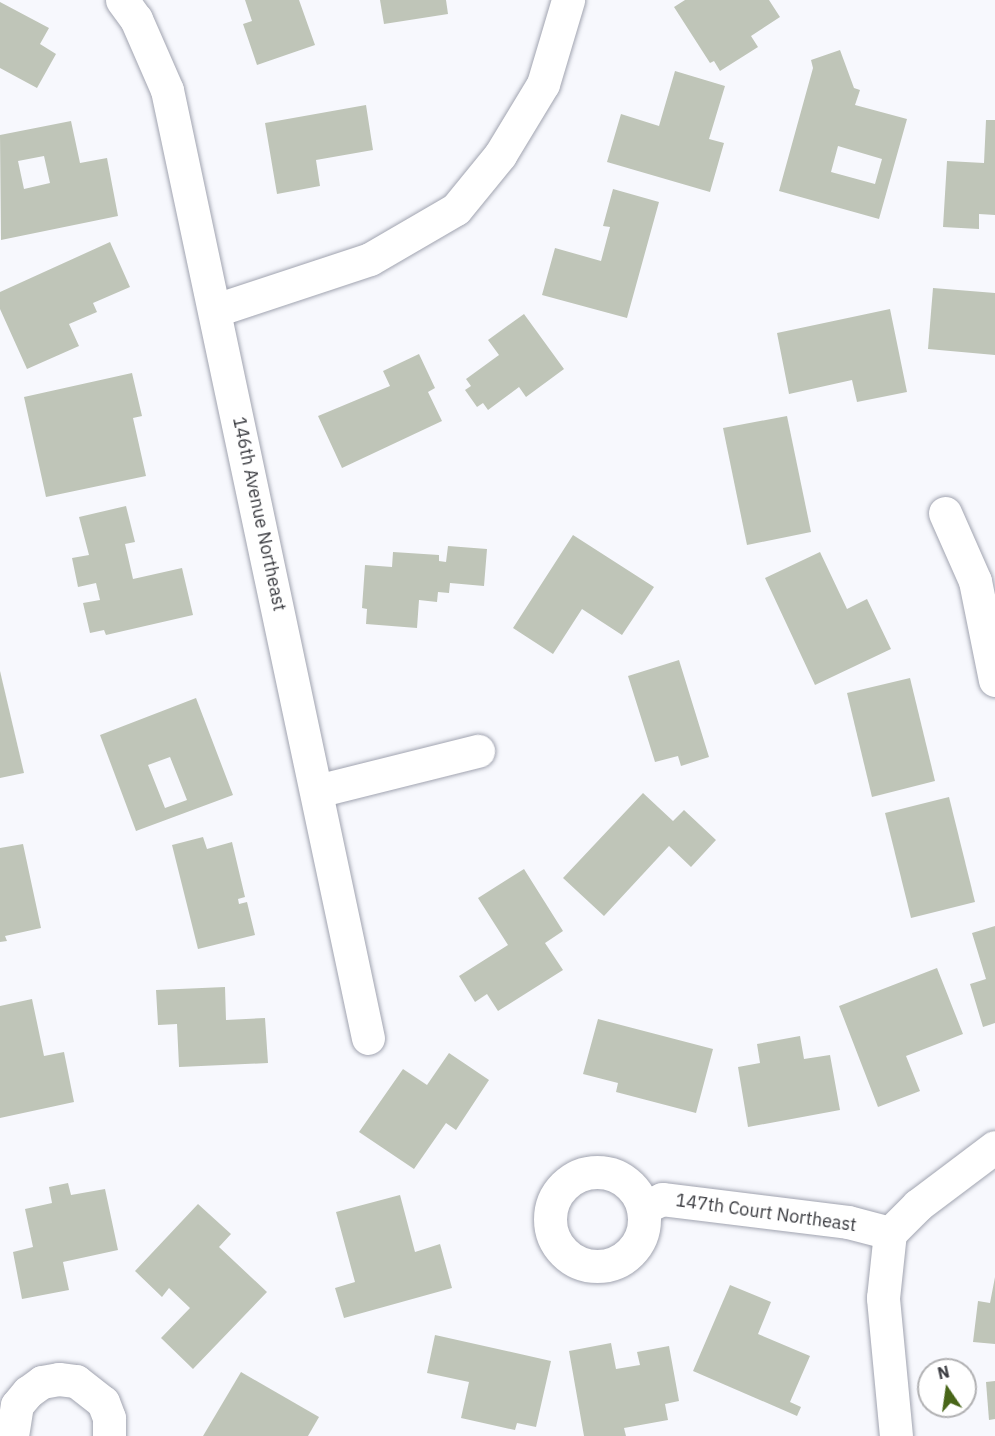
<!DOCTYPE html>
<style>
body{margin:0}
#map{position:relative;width:995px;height:1436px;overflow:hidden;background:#f7f8fd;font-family:"IBM Plex Sans",sans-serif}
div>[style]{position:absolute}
.building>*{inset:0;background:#bfc5b8}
.roads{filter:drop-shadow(0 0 2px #a1a4b0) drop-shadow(0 0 2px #a1a4b0)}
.street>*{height:33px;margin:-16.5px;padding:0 16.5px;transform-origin:16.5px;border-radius:16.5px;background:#fff}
.street>.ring{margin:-16.5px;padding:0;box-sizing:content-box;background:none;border:33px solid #fff;border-radius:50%}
span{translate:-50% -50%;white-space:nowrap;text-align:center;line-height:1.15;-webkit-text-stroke:4.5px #fff;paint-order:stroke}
.street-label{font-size:18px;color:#3b3c41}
.north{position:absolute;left:917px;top:1358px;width:60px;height:60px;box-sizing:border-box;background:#fff;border:2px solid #b1b1b3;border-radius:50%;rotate:347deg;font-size:16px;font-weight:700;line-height:24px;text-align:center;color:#3b3c41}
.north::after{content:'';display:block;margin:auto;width:21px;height:27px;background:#486518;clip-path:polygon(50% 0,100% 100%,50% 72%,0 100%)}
</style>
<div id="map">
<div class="building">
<div style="clip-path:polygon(245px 0,299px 0,315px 45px,257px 65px,243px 24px,252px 21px)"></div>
<div style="clip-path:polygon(380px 0,446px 0,448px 14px,384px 24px)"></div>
<div style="clip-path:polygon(685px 0,769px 0,780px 17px,751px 36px,758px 47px,720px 71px,714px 61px,710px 63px,674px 7px)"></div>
<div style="clip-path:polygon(0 2px,49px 28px,40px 44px,56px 54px,37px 88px,0 68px)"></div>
<div style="clip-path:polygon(evenodd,840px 50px,854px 88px,860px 90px,855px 105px,907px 119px,879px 219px,779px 191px,813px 68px,811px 60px,840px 50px,838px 146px,882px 159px,875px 184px,831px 172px,838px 146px)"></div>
<div style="clip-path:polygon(675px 71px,725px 86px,709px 139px,724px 143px,710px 192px,607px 162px,621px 114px,659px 126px)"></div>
<div style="clip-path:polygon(366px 105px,373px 150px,316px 160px,320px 186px,277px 194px,265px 123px)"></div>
<div style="clip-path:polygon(986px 120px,995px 120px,995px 215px,979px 214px,979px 229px,943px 227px,947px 161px,984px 163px)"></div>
<div style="clip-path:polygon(evenodd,71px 121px,80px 163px,107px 158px,118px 216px,1px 240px,0 135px,71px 121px,44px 156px,50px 183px,24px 189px,18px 161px,44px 156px)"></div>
<div style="clip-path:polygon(613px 189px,659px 202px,627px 318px,542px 295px,555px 248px,601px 261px,610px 227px,603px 226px)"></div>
<div style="clip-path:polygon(110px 242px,130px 287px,93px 303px,97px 312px,69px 324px,79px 346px,27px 369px,0 309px,0 292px)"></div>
<div style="clip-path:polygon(933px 288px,995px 293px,995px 355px,928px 349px)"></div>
<div style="clip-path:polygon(890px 309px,907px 392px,857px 402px,852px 380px,789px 394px,777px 333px)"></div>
<div style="clip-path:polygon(524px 314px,564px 369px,526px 397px,519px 387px,488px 410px,483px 403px,477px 407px,465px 390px,471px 386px,466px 379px,499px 355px,488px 340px)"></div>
<div style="clip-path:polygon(419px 354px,435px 388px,428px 392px,442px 421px,342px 468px,318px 416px,390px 386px,383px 371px)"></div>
<div style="clip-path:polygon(132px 373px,142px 416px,133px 418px,146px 476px,46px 497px,24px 397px)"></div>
<div style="clip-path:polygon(787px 416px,811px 532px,747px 545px,723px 428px)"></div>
<div style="clip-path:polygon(126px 506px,135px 542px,125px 544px,133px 579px,182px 568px,193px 615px,106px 635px,104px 630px,90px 633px,83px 603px,100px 600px,96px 583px,78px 587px,72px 558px,89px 555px,79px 517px)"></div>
<div style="clip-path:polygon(573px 535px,654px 587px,622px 635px,582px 609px,553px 654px,513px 628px)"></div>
<div style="clip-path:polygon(448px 546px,487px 549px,484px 586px,450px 583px,449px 593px,438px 592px,437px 602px,419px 600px,417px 628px,366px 624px,367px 609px,362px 608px,365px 565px,392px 567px,393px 552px,439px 555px,439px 561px,446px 562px)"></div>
<div style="clip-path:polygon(820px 552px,847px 609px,867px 599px,891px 649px,815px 685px,765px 578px)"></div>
<div style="clip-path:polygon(679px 660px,709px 757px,681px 766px,678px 756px,655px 762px,628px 676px)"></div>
<div style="clip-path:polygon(0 671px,24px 773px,0 778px)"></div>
<div style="clip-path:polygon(910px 678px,935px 781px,872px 797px,847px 693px)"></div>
<div style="clip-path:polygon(evenodd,196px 698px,233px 795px,136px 831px,100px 735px,196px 698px,170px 757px,187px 800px,165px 808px,148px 765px,170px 757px)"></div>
<div style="clip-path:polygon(643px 793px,673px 821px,684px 810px,716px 840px,691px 867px,669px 846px,604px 916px,563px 878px)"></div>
<div style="clip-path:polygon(949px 797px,975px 902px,911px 918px,885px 813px)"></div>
<div style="clip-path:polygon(203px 837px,207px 849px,232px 842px,245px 897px,238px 899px,239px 904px,247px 902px,255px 935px,198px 949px,172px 845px)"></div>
<div style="clip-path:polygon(23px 844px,41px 928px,5px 936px,7px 941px,0 942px,0 848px)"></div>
<div style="clip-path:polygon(524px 869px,563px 931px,545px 943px,563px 970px,498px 1011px,487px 994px,475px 1002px,459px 976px,508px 945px,478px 898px)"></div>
<div style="clip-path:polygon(995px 926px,995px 1023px,983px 1027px,970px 984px,986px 979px,972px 933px)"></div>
<div style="clip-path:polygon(937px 968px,963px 1034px,906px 1056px,920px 1091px,878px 1107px,839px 1006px)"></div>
<div style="clip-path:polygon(225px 987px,226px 1020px,265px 1018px,268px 1063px,179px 1067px,177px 1024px,158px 1025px,156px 990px)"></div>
<div style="clip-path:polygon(32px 999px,44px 1056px,64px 1052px,74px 1102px,0 1118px,0 1006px)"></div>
<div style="clip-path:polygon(598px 1019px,713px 1049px,696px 1113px,616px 1092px,618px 1083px,583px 1074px)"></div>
<div style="clip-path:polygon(800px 1036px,804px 1059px,830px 1055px,840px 1110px,748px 1127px,738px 1067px,760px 1063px,757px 1044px)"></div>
<div style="clip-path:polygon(449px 1053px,489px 1080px,456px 1130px,446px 1123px,414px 1169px,359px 1132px,403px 1069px,427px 1085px)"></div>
<div style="clip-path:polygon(68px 1183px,71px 1195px,105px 1189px,118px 1250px,63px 1262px,69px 1290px,22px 1299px,13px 1252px,33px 1247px,25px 1209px,52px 1203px,49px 1187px)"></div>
<div style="clip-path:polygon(400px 1195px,415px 1252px,440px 1244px,452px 1288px,344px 1318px,335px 1288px,355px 1282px,336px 1212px)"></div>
<div style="clip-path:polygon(198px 1204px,231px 1234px,219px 1247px,267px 1292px,193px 1369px,161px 1338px,190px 1308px,169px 1288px,162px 1297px,135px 1271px)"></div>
<div style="clip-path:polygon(995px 1277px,995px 1344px,973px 1342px,978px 1301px,990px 1303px)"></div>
<div style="clip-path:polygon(730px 1285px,771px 1302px,758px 1334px,810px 1356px,790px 1402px,801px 1407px,797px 1416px,693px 1371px)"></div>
<div style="clip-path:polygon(435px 1335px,551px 1361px,536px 1427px,517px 1423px,515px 1430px,461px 1418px,469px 1382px,427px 1373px)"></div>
<div style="clip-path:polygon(611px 1343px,616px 1369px,640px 1365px,637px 1352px,669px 1346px,679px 1401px,665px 1404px,668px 1420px,624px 1428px,626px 1436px,584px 1436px,569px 1351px)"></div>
<div style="clip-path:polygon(241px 1372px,319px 1417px,308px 1436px,203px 1436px)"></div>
<div style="clip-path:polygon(995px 1381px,995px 1419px,989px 1420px,986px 1382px)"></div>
</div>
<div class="roads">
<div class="street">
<div style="left:122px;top:0;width:24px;rotate:54deg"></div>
<div style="left:136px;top:19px;width:77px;rotate:66.4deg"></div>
<div style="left:167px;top:90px;width:969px;rotate:78.03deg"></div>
<div style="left:216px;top:310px;width:162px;rotate:-18.3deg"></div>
<div style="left:370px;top:259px;width:99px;rotate:-30.2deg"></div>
<div style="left:456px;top:209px;width:70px;rotate:-50.8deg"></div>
<div style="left:500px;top:155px;width:83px;rotate:-58.8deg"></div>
<div style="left:543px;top:84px;width:88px;rotate:-73.4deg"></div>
<div style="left:945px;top:513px;width:74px;rotate:66.2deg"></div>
<div style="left:975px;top:581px;width:101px;rotate:78.6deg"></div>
<div style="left:317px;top:791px;width:166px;rotate:-14deg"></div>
<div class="ring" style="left:550px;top:1172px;width:61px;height:61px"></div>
<div style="left:643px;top:1208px;width:21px;rotate:-25deg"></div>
<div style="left:662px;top:1199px;width:187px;rotate:7deg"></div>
<div style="left:848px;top:1222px;width:43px;rotate:14.7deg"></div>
<div style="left:12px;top:1436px;width:31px;rotate:-81deg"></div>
<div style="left:17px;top:1405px;width:17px;rotate:-50deg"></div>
<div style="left:28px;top:1392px;width:17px;rotate:-36deg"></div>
<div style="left:42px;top:1382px;width:17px;rotate:-10deg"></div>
<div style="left:59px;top:1379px;width:17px;rotate:7deg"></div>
<div style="left:76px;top:1381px;width:34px;rotate:38deg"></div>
<div style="left:103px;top:1402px;width:17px;rotate:69deg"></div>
<div style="left:109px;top:1418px;width:18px;rotate:90deg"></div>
<div style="left:896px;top:1436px;width:139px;rotate:-95.4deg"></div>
<div style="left:883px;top:1298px;width:65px;rotate:-83.9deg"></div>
<div style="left:890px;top:1233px;width:40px;rotate:-45deg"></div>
<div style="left:918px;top:1205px;width:96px;rotate:-37deg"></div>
</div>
</div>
<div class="street-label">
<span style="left:259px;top:514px;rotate:78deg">146th Avenue Northeast</span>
<span style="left:766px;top:1213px;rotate:8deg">147th Court Northeast</span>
</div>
<div class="north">N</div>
</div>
